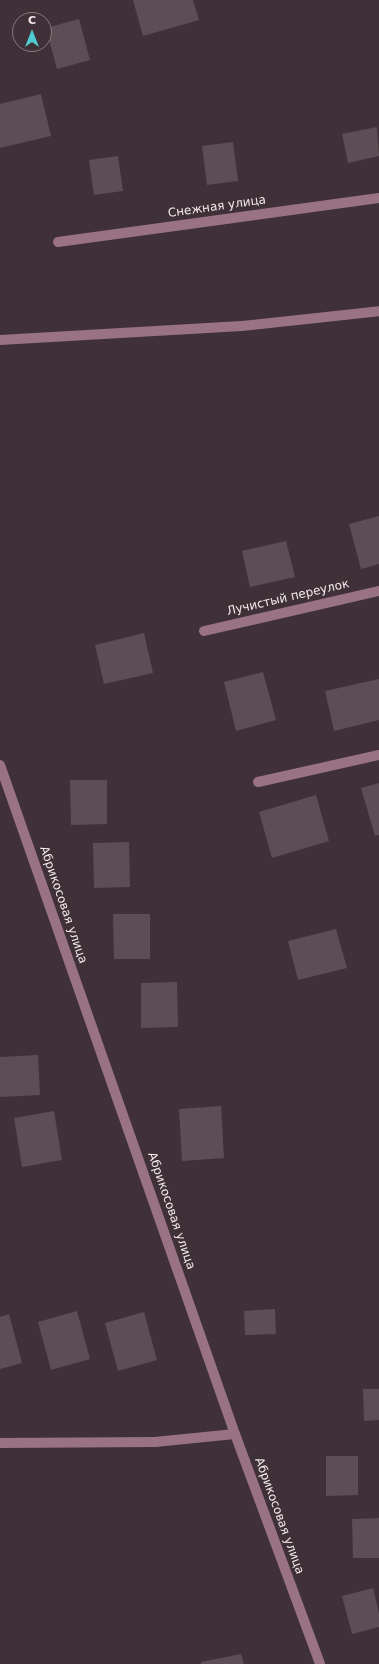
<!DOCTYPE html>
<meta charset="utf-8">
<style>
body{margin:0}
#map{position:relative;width:379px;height:1664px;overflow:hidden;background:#3f3137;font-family:"DejaVu Sans",sans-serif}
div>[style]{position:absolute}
.building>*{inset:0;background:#5d4e55}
.minor>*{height:10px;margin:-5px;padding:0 5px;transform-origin:5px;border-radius:5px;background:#997284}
span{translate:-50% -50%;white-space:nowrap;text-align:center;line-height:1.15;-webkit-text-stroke:3.5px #3f3137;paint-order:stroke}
.street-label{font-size:12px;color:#f3eaee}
.north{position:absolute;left:12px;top:12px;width:40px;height:40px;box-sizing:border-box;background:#3f3137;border:1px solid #877b80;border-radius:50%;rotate:0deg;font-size:11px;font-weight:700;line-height:16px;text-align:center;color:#f3eaee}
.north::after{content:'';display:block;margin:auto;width:14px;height:18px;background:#51ccd2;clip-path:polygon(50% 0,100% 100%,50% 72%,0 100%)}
</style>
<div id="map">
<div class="building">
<div style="clip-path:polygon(133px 0,193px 0,199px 20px,143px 36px)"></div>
<div style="clip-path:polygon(79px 19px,90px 60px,57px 69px,46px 28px)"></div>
<div style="clip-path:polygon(41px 94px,51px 136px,0 148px,0 104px)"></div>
<div style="clip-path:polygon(377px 127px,379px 156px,348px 163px,342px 134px)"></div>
<div style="clip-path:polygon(233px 142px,238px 181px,207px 185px,202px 146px)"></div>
<div style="clip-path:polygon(118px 156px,123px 191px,94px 195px,89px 160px)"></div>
<div style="clip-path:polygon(379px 516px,379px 564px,361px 569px,349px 524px)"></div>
<div style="clip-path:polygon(286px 541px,295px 577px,250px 587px,242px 551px)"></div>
<div style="clip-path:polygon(144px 633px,153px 673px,104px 684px,95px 645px)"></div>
<div style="clip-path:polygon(263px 672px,276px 720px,236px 731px,224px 682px)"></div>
<div style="clip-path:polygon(379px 679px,379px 720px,334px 731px,325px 691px)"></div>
<div style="clip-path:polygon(70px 780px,107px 780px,107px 824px,71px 825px)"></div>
<div style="clip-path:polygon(379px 783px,379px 835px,375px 836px,361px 788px)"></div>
<div style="clip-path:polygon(316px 795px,329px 841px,272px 858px,259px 812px)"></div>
<div style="clip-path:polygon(129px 842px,130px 887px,94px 888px,93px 843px)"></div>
<div style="clip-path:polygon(113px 914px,150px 914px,150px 959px,114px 959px)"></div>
<div style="clip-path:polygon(336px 929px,347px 968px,298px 980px,288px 941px)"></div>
<div style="clip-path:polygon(177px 982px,178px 1027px,141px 1028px,141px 983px)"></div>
<div style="clip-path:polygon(38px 1055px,40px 1095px,0 1097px,0 1057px)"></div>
<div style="clip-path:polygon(221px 1106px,224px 1158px,182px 1161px,179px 1109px)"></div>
<div style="clip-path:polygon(54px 1111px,62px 1160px,22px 1167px,14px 1118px)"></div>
<div style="clip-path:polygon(275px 1309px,276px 1334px,245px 1335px,244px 1311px)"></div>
<div style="clip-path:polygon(77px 1311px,90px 1359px,51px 1370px,38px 1322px)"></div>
<div style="clip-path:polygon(144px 1312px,157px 1360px,118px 1371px,105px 1323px)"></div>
<div style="clip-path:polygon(9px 1314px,22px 1363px,0 1369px,0 1317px)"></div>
<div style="clip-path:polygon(363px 1389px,379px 1389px,379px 1420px,364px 1421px)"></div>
<div style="clip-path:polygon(326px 1456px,358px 1456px,358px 1495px,326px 1496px)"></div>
<div style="clip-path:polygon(379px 1518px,379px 1558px,353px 1558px,352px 1519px)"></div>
<div style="clip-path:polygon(373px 1588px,379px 1613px,379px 1627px,352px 1634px,342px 1596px)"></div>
<div style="clip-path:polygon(241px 1654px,244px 1664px,201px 1664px,201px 1662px)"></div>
</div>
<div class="minor">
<div style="left:58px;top:242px;width:324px;rotate:-7.8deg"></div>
<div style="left:0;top:340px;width:242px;rotate:-3.3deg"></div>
<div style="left:242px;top:326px;width:138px;rotate:-6.2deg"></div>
<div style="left:204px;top:631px;width:180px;rotate:-12.9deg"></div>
<div style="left:0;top:765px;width:709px;rotate:70.65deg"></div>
<div style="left:235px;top:1434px;width:245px;rotate:69.7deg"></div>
<div style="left:258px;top:782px;width:124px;rotate:-12.6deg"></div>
<div style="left:0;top:1443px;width:155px;rotate:-0.4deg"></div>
<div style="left:155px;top:1442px;width:80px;rotate:-5.7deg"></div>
</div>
<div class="street-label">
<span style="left:217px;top:207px;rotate:-8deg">Снежная улица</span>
<span style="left:288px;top:598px;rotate:-13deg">Лучистый переулок</span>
<span style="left:63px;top:905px;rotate:71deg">Абрикосовая улица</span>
<span style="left:171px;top:1211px;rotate:71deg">Абрикосовая улица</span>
<span style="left:279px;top:1516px;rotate:70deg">Абрикосовая улица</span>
</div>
<div class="north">С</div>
</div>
